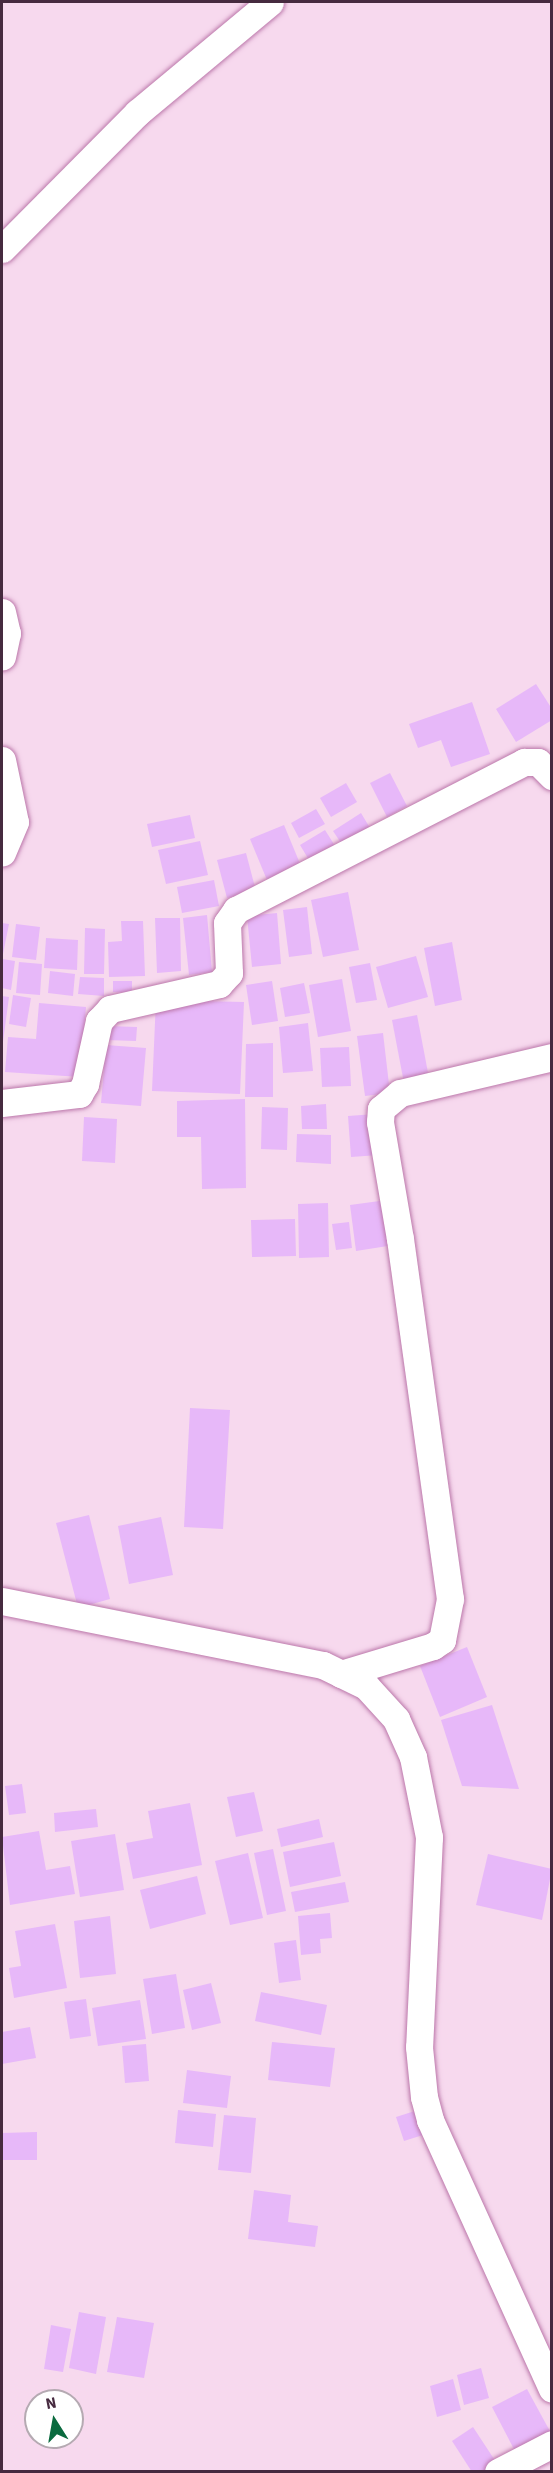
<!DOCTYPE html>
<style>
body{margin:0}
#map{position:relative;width:553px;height:2473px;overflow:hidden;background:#f7d9ee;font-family:"Source Sans 3",sans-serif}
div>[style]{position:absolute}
.building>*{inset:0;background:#e7b8f9}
.roads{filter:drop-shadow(0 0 2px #b7a) drop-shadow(0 0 2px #b7a)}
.street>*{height:27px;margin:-13.5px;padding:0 13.5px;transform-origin:13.5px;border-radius:13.5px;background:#fff}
span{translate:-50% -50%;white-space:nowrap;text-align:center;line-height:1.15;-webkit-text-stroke:4.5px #fff;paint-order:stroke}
.frame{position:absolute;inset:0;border:3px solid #462a3f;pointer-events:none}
.north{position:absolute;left:24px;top:2389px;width:60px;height:60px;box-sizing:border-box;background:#fff;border:2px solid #b5aab2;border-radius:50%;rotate:349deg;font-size:16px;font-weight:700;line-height:24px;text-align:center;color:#462a3f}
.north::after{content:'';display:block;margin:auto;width:21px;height:27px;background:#0b6b3f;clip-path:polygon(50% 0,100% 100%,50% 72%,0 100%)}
</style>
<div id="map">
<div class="building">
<div style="clip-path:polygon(536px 684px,552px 709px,552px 720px,516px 742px,496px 709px)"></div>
<div style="clip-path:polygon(472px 702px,490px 754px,451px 767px,441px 740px,418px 748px,409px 724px)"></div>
<div style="clip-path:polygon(390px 773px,407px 806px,387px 817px,370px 783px)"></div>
<div style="clip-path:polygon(346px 783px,357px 802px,331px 817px,320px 798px)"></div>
<div style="clip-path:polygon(316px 809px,325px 824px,299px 838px,291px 823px)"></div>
<div style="clip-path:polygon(361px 813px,370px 828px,343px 846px,333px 831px)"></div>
<div style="clip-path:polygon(190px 815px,195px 838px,152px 847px,147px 824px)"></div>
<div style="clip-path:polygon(284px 825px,301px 866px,267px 880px,250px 839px)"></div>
<div style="clip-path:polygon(325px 830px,337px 849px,312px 865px,300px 845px)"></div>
<div style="clip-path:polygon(200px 841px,208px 875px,166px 884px,158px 850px)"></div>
<div style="clip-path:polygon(246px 853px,256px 891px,227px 898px,217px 860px)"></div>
<div style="clip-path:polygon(214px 880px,219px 906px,182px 913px,177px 887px)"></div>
<div style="clip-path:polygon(348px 892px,359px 950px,323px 957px,311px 900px)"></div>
<div style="clip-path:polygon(307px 907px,312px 954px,289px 957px,283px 910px)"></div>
<div style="clip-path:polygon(277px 913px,281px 964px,252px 967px,247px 916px)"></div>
<div style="clip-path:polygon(207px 915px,212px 972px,189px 975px,183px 918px)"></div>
<div style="clip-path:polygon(155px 918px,180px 918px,181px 971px,157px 973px)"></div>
<div style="clip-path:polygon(121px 921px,143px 921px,145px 976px,109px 977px,108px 942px,122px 941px)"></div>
<div style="clip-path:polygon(2px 923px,9px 924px,3px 954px,2px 954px)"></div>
<div style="clip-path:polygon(16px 924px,40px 927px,36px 960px,12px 957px)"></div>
<div style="clip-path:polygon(85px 928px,105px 929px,104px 974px,84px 974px)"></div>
<div style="clip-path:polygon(46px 938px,78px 940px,77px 970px,44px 968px)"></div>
<div style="clip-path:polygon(452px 942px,462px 1000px,435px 1006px,424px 948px)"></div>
<div style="clip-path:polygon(416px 956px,428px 997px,388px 1008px,376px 967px)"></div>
<div style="clip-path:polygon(2px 959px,15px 961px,11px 990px,2px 988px)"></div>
<div style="clip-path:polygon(19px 962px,42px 964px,40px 995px,16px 993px)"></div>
<div style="clip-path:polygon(370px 963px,377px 1000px,356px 1003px,349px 967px)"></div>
<div style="clip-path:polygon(50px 971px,75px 974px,73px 996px,48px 993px)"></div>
<div style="clip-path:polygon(80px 977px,104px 978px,104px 996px,78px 994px)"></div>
<div style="clip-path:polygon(342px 979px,351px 1031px,318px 1037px,309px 985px)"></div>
<div style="clip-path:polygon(113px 981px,132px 981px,132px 993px,113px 992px)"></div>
<div style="clip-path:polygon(272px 981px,278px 1021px,252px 1025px,246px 985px)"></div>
<div style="clip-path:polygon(304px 983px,310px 1013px,285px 1017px,280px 988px)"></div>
<div style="clip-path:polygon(13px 995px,31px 998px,26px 1027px,9px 1024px)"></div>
<div style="clip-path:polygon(2px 996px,9px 997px,3px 1042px,2px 1042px)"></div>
<div style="clip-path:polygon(156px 1000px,244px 1002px,240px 1094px,152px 1091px)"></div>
<div style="clip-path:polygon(39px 1003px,86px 1007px,80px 1077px,5px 1072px,8px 1037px,36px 1039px)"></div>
<div style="clip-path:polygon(417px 1015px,429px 1078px,404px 1083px,392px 1020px)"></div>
<div style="clip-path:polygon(308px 1023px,313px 1071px,283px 1073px,279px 1027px)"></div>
<div style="clip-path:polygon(107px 1026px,137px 1027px,136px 1041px,106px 1040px)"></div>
<div style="clip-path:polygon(383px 1033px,390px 1093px,365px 1096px,357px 1036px)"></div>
<div style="clip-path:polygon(273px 1043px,273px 1097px,245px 1097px,246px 1044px)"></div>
<div style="clip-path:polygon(106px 1045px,146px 1048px,141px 1106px,101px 1103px)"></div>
<div style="clip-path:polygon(349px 1047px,351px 1086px,322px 1087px,320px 1048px)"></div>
<div style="clip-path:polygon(245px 1099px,246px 1188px,202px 1189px,201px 1137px,177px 1137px,177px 1101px)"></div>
<div style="clip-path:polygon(326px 1104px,327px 1129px,302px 1129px,301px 1106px)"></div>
<div style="clip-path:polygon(262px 1107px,288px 1108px,287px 1150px,261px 1149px)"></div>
<div style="clip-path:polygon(375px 1114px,379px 1155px,351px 1157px,348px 1116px)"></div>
<div style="clip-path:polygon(84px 1117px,117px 1119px,115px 1163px,82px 1161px)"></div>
<div style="clip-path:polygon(297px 1134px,331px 1135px,331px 1164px,296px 1162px)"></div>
<div style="clip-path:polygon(387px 1200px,394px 1245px,356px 1251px,350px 1205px)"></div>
<div style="clip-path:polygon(328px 1203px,329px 1257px,299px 1258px,298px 1204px)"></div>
<div style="clip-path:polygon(295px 1219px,296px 1256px,252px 1257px,251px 1220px)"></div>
<div style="clip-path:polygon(349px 1222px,352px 1248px,336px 1250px,332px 1224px)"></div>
<div style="clip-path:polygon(190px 1408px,230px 1410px,223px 1529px,184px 1527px)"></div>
<div style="clip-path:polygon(89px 1515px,110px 1599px,78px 1608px,56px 1523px)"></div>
<div style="clip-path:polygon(161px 1517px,173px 1575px,129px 1584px,118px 1526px)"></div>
<div style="clip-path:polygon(467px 1647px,487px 1697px,440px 1717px,420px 1666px)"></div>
<div style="clip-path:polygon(492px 1705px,519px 1789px,462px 1786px,441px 1720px)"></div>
<div style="clip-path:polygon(22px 1784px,26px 1813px,9px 1815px,5px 1786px)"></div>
<div style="clip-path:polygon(254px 1792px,263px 1831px,236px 1837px,227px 1797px)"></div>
<div style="clip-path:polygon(190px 1803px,202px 1865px,133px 1879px,126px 1843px,153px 1838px,148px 1811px)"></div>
<div style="clip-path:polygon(96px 1809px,98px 1827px,55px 1832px,54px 1813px)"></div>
<div style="clip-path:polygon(319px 1819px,323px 1837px,281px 1847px,277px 1829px)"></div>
<div style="clip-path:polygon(39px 1831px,46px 1870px,70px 1866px,75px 1894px,10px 1905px,2px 1837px)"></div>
<div style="clip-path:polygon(115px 1834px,124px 1890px,80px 1897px,71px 1841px)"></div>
<div style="clip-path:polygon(334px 1842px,341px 1876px,290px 1887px,283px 1852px)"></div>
<div style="clip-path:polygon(273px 1849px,286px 1911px,267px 1915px,254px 1853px)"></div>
<div style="clip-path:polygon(248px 1853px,263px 1918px,230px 1925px,215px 1861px)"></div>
<div style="clip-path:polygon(488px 1854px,552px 1869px,542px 1920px,476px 1905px)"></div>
<div style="clip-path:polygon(197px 1876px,206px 1914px,150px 1929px,140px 1890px)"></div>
<div style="clip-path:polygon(345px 1882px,349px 1902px,295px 1912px,291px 1892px)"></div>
<div style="clip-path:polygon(330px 1913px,332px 1938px,320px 1939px,321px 1953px,301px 1955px,298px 1916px)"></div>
<div style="clip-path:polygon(110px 1916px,116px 1974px,80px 1978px,74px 1921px)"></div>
<div style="clip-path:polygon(55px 1924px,67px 1988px,14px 1998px,9px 1968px,21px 1966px,15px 1931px)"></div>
<div style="clip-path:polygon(296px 1940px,301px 1980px,279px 1983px,274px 1943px)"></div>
<div style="clip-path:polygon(176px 1974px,185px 2028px,152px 2034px,143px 1979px)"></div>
<div style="clip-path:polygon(211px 1983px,221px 2023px,192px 2030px,183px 1990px)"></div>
<div style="clip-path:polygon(261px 1992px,327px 2005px,321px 2035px,255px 2021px)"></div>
<div style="clip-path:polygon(86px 1999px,91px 2036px,70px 2039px,64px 2002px)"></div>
<div style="clip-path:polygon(140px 2000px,146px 2039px,98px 2046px,92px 2008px)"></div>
<div style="clip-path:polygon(30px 2027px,36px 2058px,2px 2064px,2px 2032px)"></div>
<div style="clip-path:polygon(272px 2042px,335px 2048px,330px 2087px,268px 2080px)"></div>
<div style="clip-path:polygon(146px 2044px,149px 2081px,125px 2083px,122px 2046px)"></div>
<div style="clip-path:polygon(187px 2070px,231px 2076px,227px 2108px,183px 2103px)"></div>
<div style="clip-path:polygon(178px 2110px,216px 2114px,213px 2147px,175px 2143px)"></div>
<div style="clip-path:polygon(418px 2110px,426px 2134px,404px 2141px,396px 2117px)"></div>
<div style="clip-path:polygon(224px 2115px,256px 2118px,251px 2173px,218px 2170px)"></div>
<div style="clip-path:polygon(37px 2132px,37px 2160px,2px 2160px,2px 2133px)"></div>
<div style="clip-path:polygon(254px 2190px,291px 2195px,288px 2222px,318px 2226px,315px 2247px,248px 2239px)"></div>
<div style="clip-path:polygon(79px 2312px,106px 2317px,96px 2374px,69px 2368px)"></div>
<div style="clip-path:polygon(117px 2317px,154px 2323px,144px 2378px,107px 2372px)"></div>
<div style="clip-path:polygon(51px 2325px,71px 2329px,63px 2372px,44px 2369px)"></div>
<div style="clip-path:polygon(481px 2368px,489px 2398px,464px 2405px,457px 2375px)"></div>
<div style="clip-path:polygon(453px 2379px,461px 2410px,437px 2417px,430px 2386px)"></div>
<div style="clip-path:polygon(527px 2389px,552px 2435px,517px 2455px,492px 2407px)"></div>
<div style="clip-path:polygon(473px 2427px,496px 2462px,482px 2472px,472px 2472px,452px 2441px)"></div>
</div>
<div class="roads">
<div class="street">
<div style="left:2px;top:249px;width:192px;rotate:-45.2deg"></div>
<div style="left:137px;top:113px;width:173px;rotate:-39.8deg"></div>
<div style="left:2px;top:612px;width:22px;rotate:77deg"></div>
<div style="left:7px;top:633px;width:24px;rotate:102deg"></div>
<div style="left:2px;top:760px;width:63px;rotate:78.2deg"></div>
<div style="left:15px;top:822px;width:33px;rotate:113deg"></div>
<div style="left:2px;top:1103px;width:78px;rotate:-6.7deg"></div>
<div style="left:79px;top:1094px;width:12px;rotate:-59deg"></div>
<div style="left:85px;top:1084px;width:65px;rotate:-77.5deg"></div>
<div style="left:99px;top:1021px;width:16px;rotate:-47deg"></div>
<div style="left:110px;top:1009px;width:112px;rotate:-12.9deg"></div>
<div style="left:219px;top:984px;width:15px;rotate:-48deg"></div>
<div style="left:229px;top:973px;width:50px;rotate:-92.3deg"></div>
<div style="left:227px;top:923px;width:16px;rotate:-55deg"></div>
<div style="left:236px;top:910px;width:324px;rotate:-27.2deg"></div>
<div style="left:524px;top:762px;width:14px"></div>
<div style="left:538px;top:762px;width:20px;rotate:45deg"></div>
<div style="left:2px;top:1601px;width:327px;rotate:11.3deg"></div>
<div style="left:323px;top:1665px;width:48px;rotate:26deg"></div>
<div style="left:366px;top:1686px;width:45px;rotate:47.7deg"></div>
<div style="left:396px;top:1719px;width:42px;rotate:65.9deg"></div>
<div style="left:413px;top:1757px;width:82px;rotate:78.7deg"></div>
<div style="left:429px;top:1837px;width:210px;rotate:92.7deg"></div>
<div style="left:419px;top:2047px;width:50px;rotate:84.3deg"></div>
<div style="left:424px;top:2097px;width:24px;rotate:75deg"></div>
<div style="left:430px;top:2120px;width:295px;rotate:65.6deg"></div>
<div style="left:341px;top:1674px;width:96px;rotate:-16.9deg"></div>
<div style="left:433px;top:1646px;width:11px;rotate:-34deg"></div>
<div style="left:442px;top:1640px;width:42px;rotate:-79deg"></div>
<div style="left:450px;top:1599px;width:363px;rotate:-97.9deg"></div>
<div style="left:400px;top:1239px;width:119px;rotate:-99.7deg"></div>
<div style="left:380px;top:1122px;width:13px;rotate:-86deg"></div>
<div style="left:381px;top:1109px;width:25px;rotate:-40deg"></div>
<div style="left:400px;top:1093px;width:156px;rotate:-13.3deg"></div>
<div style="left:498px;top:2472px;width:61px;rotate:-27.4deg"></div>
</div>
</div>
<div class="frame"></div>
<div class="north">N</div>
</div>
